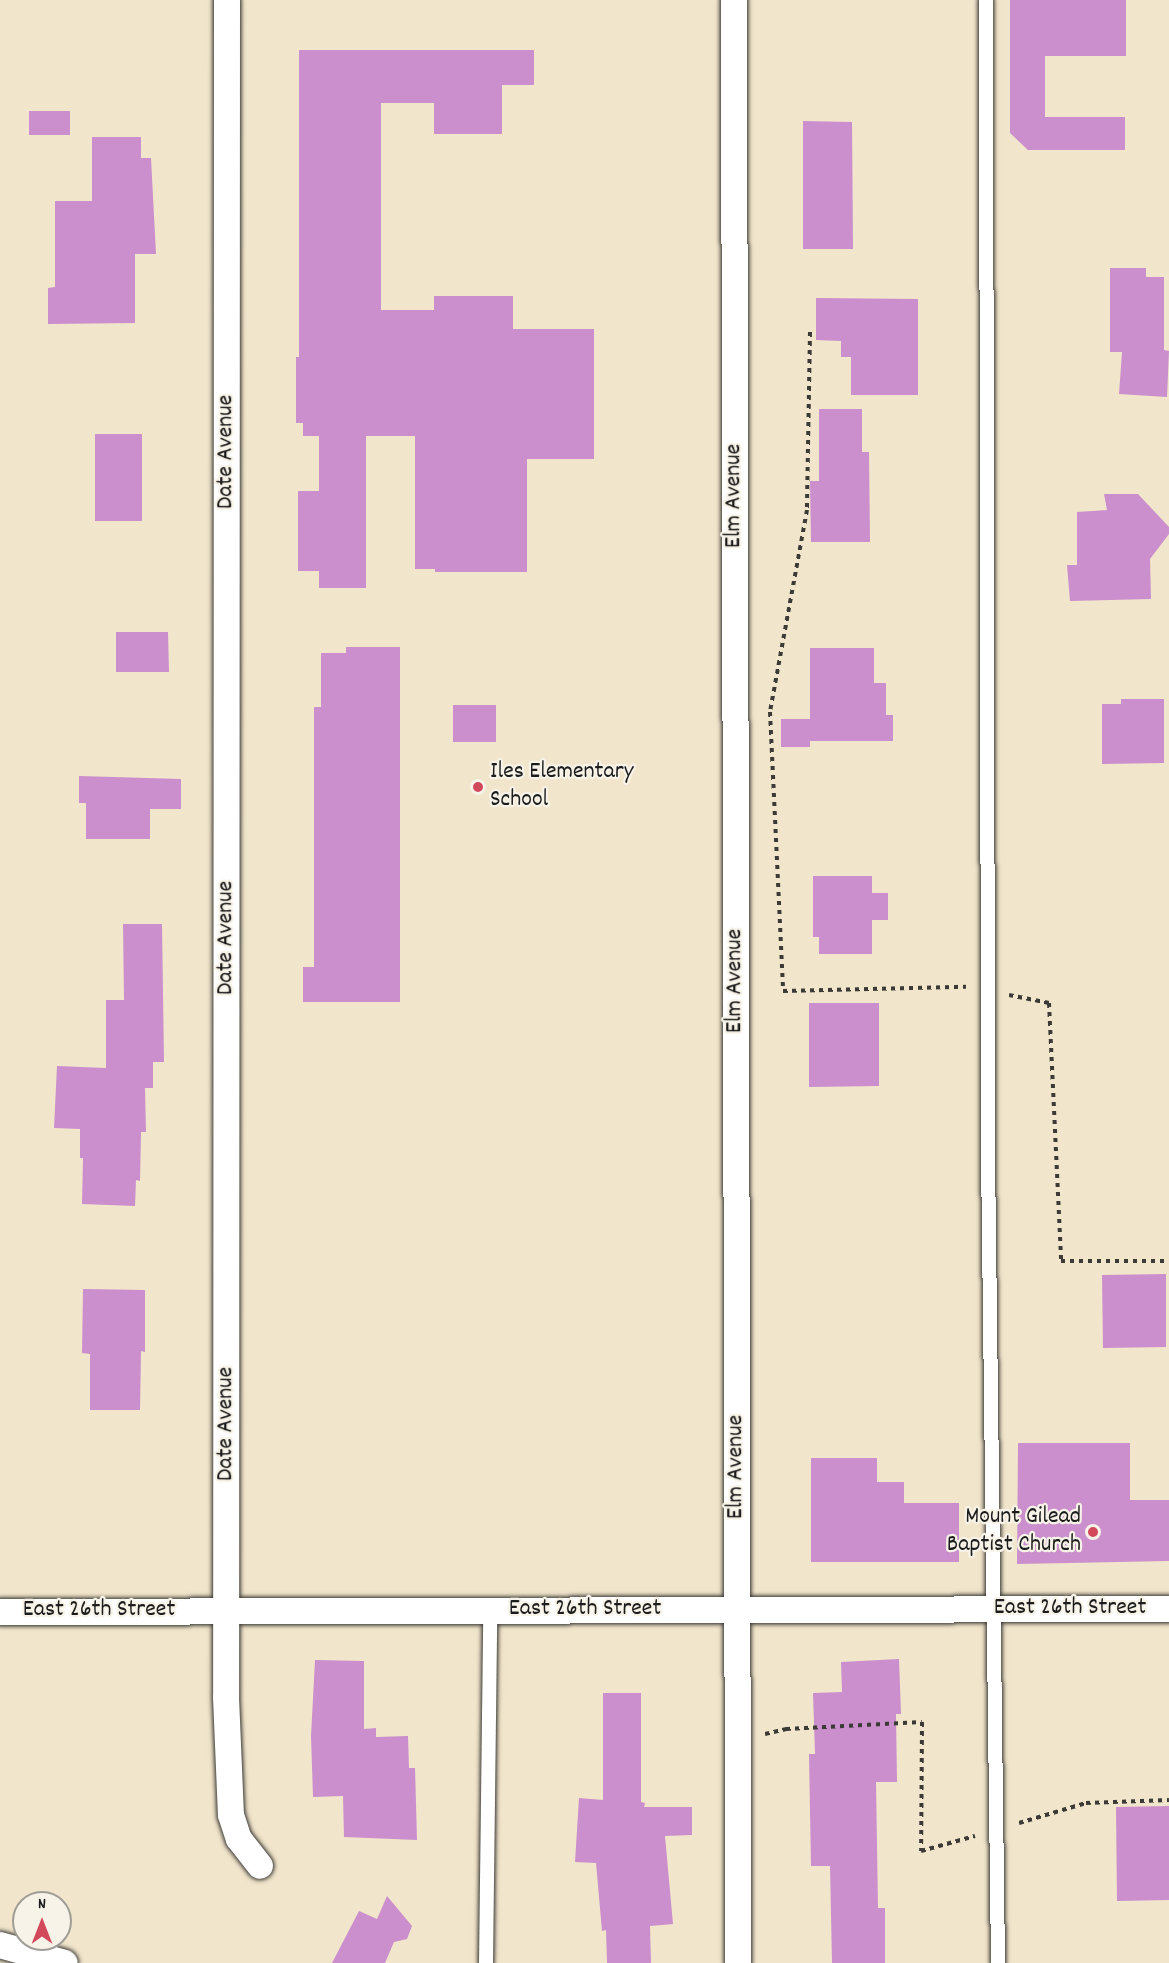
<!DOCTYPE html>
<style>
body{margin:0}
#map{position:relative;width:1169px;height:1963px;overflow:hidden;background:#f1e5cb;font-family:Dekko,sans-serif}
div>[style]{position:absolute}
.building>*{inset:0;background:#ca8fcc}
.path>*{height:4px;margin-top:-2px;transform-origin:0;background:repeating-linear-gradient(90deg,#3c3a36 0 4.5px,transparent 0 9px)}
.roads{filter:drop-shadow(0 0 2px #3c3a36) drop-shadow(0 0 2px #3c3a36)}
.lane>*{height:14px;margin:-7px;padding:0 7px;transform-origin:7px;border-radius:7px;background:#fff}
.street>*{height:26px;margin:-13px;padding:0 13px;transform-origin:13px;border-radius:13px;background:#fff}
.dots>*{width:16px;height:16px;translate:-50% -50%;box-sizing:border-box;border:3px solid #f7f3e8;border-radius:50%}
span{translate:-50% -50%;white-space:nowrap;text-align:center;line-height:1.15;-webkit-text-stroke:4.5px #f7f3e8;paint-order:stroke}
.street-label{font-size:24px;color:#1c1c1c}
.poi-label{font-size:24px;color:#1c1c1c}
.left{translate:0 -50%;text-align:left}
.right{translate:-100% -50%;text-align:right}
.north{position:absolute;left:12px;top:1891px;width:60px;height:60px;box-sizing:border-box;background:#f7f3e8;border:2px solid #9f9d96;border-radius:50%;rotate:0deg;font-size:16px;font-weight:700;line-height:24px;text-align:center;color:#1c1c1c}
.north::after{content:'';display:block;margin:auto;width:21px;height:27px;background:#d1495b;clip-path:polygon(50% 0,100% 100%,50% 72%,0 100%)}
</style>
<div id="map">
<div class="building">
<div style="clip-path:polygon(1010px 0,1126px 0,1126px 56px,1045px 56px,1045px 117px,1125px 117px,1125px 150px,1028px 150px,1010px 133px)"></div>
<div style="clip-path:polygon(299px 50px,534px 50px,534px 85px,502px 85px,502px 134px,434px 134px,434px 103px,381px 103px,381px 310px,434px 310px,434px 296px,513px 296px,513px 329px,594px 329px,594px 459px,527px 459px,527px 572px,435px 572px,435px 569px,415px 569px,415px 436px,366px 436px,366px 588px,319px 588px,319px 571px,298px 571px,298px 491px,319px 491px,319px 436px,303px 436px,303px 423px,296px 423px,296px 357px,299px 357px)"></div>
<div style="clip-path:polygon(29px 111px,70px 111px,70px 135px,29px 135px)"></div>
<div style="clip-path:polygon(803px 121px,852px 122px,853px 249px,803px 249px)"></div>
<div style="clip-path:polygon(92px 137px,141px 137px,141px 158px,151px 158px,156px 254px,135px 254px,135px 323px,48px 324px,48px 288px,55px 287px,55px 201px,92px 201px)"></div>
<div style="clip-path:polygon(1110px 268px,1146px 268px,1146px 277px,1164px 277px,1164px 350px,1169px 351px,1167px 397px,1119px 394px,1122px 352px,1110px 352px)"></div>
<div style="clip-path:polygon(816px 298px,918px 299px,918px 395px,851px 395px,851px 357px,841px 357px,841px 341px,816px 340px)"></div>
<div style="clip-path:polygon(819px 409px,862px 409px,862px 452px,869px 452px,870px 542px,811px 542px,810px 481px,819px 481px)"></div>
<div style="clip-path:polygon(95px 434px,142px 434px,142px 521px,95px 521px)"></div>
<div style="clip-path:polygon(1104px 494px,1138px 494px,1169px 527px,1169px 534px,1150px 559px,1151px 599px,1070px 601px,1067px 565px,1077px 565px,1077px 512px,1107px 510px)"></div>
<div style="clip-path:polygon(116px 632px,168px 632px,169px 672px,116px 672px)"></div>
<div style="clip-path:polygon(346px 647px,400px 647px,400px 1002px,303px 1002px,303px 967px,314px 967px,314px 707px,321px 707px,321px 653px,346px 653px)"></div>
<div style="clip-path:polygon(810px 648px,874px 648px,874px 683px,886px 683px,886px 715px,893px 715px,893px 741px,810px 741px)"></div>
<div style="clip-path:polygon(1121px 699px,1164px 699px,1164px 763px,1102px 764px,1102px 704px,1121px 704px)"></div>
<div style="clip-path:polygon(453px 705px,496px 705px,496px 742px,453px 742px)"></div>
<div style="clip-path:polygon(781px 719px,810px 719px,810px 747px,781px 747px)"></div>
<div style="clip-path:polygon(79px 776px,181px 779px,181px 809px,150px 809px,150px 839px,86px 839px,86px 803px,79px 803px)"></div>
<div style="clip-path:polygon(813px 876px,872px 876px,872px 893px,888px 893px,888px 920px,872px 920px,872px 954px,819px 954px,819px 937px,813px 937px)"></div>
<div style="clip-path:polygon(123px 924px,162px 924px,164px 1062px,153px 1062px,153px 1088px,145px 1088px,146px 1132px,141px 1132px,140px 1181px,136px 1180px,135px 1206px,82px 1204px,83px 1158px,80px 1158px,80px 1129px,54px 1128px,57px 1066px,106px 1068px,106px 1000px,124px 1000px)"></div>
<div style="clip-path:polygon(809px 1003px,879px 1003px,879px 1086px,809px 1087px)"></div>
<div style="clip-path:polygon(1166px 1274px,1166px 1347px,1103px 1348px,1102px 1275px)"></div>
<div style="clip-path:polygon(83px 1289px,145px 1290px,145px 1352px,141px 1351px,140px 1410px,90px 1410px,90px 1354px,82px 1353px)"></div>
<div style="clip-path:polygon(1018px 1443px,1130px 1443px,1130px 1500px,1169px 1500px,1169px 1561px,1017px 1564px)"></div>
<div style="clip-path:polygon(811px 1458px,877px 1458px,877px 1482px,904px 1482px,904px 1503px,959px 1503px,959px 1562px,811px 1562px)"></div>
<div style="clip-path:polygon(899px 1659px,901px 1714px,896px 1714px,897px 1782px,876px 1782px,878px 1908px,885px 1908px,885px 1963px,832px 1963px,830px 1866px,811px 1866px,809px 1754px,815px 1754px,813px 1693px,842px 1692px,841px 1662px)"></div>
<div style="clip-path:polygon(315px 1660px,364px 1661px,364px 1729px,376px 1728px,376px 1737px,408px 1736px,409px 1768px,415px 1768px,417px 1840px,344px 1837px,343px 1796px,313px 1797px,311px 1736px)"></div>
<div style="clip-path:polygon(603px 1693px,641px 1693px,641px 1802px,645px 1803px,644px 1807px,692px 1807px,692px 1835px,665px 1836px,673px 1924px,650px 1926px,651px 1963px,607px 1963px,606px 1930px,602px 1931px,596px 1863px,575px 1862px,579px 1798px,603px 1800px)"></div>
<div style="clip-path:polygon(1169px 1806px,1169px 1900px,1117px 1901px,1116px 1807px)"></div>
<div style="clip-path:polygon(387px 1896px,412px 1926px,407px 1939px,394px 1942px,385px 1963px,332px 1963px,359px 1911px,377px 1919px)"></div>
</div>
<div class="path">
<div style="left:810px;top:332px;width:178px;rotate:91deg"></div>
<div style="left:807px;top:510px;width:205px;rotate:100.4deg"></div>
<div style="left:770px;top:712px;width:279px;rotate:87.3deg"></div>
<div style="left:783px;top:991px;width:183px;rotate:-1.3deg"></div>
<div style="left:1009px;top:995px;width:41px;rotate:11.3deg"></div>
<div style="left:1049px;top:1003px;width:258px;rotate:87.3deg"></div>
<div style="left:1061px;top:1261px;width:108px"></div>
<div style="left:765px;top:1734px;width:22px;rotate:-13deg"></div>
<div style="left:786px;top:1729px;width:136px;rotate:-2.9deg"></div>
<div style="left:922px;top:1722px;width:129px;rotate:90.4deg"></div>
<div style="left:921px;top:1851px;width:56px;rotate:-15.5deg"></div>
<div style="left:1019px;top:1823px;width:70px;rotate:-16.6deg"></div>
<div style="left:1086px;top:1803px;width:83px;rotate:-2.1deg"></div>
</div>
<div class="roads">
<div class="lane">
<div style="left:986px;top:0;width:1156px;rotate:89.9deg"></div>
<div style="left:988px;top:1156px;width:807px;rotate:89.29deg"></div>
<div style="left:486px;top:1963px;width:352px;rotate:-89.3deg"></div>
</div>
<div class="street">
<div style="left:227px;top:0;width:1697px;rotate:90.03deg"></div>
<div style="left:226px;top:1697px;width:118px;rotate:87.6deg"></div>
<div style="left:231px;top:1815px;width:25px;rotate:72deg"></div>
<div style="left:239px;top:1839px;width:34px;rotate:52deg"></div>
<div style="left:734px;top:0;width:1963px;rotate:89.88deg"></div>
<div style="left:0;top:1612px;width:1169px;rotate:-0.15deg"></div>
<div style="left:0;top:1945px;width:67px;rotate:15.5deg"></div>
</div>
</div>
<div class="dots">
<div style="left:478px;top:787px;background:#d1495b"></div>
<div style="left:1093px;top:1532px;background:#d1495b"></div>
</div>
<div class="street-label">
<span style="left:227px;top:452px;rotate:-90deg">Date Avenue</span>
<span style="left:735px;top:496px;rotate:-90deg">Elm Avenue</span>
<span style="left:227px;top:938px;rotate:-90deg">Date Avenue</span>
<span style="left:736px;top:981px;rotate:-90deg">Elm Avenue</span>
<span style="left:227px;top:1424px;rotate:-90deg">Date Avenue</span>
<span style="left:737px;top:1467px;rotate:-90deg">Elm Avenue</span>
<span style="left:1070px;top:1609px">East 26th Street</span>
<span style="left:585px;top:1610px">East 26th Street</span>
<span style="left:99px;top:1611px">East 26th Street</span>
</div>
<div class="poi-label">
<span class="left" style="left:490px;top:787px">Iles Elementary<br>School</span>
<span class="right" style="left:1081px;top:1532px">Mount Gilead<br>Baptist Church</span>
</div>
<div class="north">N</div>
</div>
